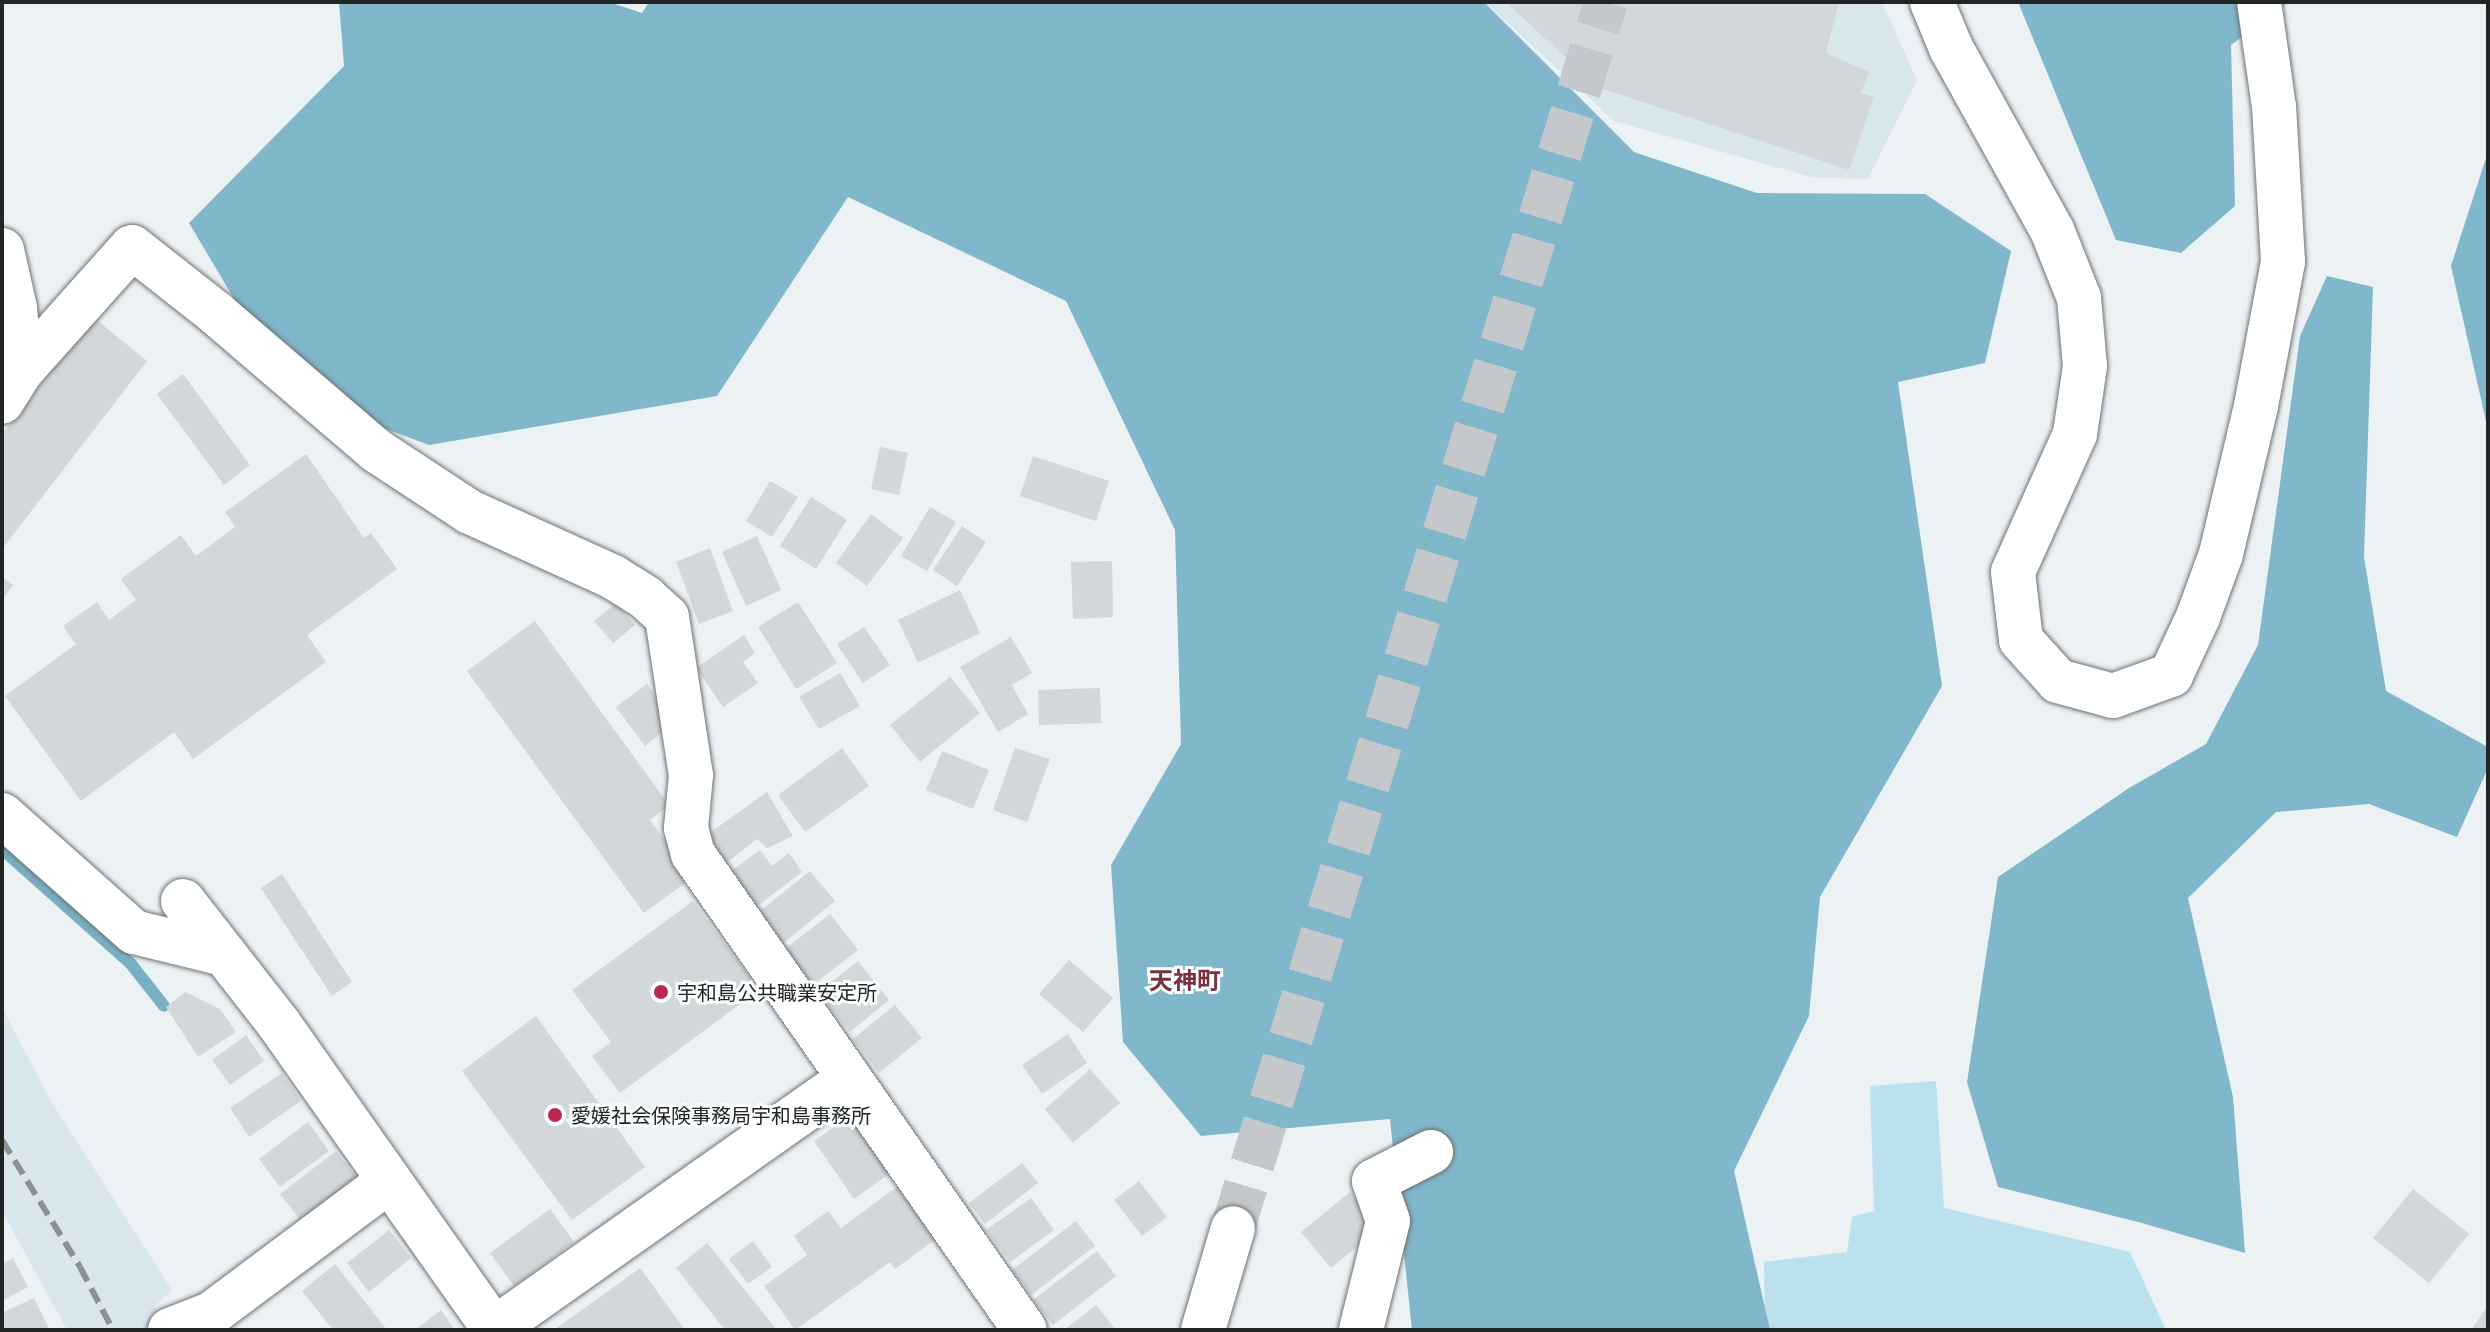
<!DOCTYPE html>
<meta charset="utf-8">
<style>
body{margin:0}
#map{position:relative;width:2490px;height:1332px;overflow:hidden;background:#ecf1f4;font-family:Commissioner,"Noto Sans JP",sans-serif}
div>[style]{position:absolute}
.built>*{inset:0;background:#d9e7ed}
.green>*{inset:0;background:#bbe1ef}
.forest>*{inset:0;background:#80b7ca}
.stream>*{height:12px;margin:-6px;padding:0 6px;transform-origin:6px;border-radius:6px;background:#79afc2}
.building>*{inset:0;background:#d2d7d9}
.highway-tunnel>*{height:44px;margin-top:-22px;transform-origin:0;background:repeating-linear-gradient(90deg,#c4c8cb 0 44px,transparent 0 66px)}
.roads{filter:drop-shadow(0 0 2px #6d7274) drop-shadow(0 0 2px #6d7274)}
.street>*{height:44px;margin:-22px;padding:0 22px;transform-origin:22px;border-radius:22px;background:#fff}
.secondary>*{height:44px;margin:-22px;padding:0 22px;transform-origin:22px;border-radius:22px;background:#fff}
.highway>*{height:44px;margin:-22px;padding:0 22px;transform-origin:22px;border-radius:22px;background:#fff}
.rail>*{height:6px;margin-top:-3px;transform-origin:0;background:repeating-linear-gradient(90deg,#8d9193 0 16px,transparent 0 24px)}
.dots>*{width:22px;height:22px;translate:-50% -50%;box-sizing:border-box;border:4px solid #fcfeff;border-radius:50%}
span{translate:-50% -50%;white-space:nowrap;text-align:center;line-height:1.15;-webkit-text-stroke:6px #fcfeff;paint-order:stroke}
.poi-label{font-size:20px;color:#222525}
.left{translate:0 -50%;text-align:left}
.quarter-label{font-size:24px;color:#78313f;font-weight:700}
.frame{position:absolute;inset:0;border:4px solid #222525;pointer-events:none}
</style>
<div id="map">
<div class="built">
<div style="clip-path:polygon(1485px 2px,1882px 2px,1917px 80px,1868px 179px,1811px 177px,1614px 121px)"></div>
<div style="clip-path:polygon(2px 1007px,49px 1098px,172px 1290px,154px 1307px,165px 1330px,67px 1330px,2px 1211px)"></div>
</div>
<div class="green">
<div style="clip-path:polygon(1936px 1081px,1944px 1208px,2130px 1252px,2166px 1330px,1765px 1330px,1764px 1262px,1847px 1252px,1852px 1217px,1874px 1211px,1870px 1086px)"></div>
</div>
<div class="forest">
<div style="clip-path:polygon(339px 2px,609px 2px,642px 13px,649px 2px,1484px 2px,1634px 152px,1757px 193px,1925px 194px,2011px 251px,1985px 363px,1898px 382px,1942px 686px,1820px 897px,1809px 1016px,1734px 1171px,1770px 1330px,1412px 1330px,1390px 1119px,1201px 1136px,1123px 1042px,1111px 865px,1181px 744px,1175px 530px,1066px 301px,848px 197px,717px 396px,429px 445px,290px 393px,189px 223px,344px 66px)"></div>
<div style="clip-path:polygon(2018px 2px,2288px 2px,2231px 45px,2235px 206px,2181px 253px,2116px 240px)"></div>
<div style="clip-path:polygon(2488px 152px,2488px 430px,2451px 266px)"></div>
<div style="clip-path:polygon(2327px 276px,2373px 287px,2364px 557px,2386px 691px,2488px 747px,2488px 768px,2457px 837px,2369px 804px,2276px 812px,2188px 898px,2233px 1097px,2245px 1253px,2142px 1223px,1998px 1187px,1967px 1082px,1998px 877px,2129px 788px,2206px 744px,2258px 645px,2300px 336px)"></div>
</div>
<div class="stream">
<div style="left:2px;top:849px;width:173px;rotate:41.7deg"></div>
<div style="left:131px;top:964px;width:53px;rotate:51.8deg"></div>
</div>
<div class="building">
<div style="clip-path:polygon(1506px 2px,1839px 2px,1826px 53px,1869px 72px,1861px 93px,1874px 97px,1849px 170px,1597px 87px)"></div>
<div style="clip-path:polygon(93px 317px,147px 361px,2px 549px,2px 434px)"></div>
<div style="clip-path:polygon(183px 374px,250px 465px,224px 485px,157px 394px)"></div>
<div style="clip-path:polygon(880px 447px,908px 453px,899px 495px,871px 489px)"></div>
<div style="clip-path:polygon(306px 454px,364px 538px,371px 533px,397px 569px,307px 635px,326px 662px,193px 759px,174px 732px,81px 801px,5px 696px,76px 644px,63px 626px,97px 602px,109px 620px,136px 600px,121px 579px,181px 535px,196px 556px,235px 527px,225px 512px)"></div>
<div style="clip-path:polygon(1033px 456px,1109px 481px,1096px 521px,1020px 496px)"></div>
<div style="clip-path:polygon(770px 481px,798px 497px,772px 537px,746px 521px)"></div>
<div style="clip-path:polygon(811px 497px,847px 520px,816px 569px,780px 546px)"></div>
<div style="clip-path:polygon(930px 507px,956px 522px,927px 571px,901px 556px)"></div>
<div style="clip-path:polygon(871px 514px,903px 538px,867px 586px,836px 563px)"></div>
<div style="clip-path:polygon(962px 526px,986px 542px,957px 586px,933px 570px)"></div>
<div style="clip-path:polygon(757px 536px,781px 590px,746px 606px,722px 552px)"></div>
<div style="clip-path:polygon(710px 548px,733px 611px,699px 624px,676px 562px)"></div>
<div style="clip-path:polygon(1112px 561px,1113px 617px,1073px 619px,1071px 562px)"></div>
<div style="clip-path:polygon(2px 577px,13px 585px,2px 600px)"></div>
<div style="clip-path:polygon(960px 590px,980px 633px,918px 663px,898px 620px)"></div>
<div style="clip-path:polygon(798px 602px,837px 663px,796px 689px,758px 627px)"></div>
<div style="clip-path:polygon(616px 603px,635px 625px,613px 643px,594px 621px)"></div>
<div style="clip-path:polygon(535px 621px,669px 805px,650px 820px,692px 878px,644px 913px,467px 671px)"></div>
<div style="clip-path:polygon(864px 627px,890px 665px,863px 683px,837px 644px)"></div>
<div style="clip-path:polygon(744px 635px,755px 653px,743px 662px,758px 683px,723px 707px,696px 668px)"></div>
<div style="clip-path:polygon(1011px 637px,1032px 673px,1012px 685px,1028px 714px,998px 732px,960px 667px)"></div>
<div style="clip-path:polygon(840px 673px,860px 706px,819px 729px,799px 697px)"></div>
<div style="clip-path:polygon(950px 677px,980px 713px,920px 762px,890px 725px)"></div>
<div style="clip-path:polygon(647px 684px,661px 703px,664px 731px,645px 746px,616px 707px)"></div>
<div style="clip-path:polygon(1100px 688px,1101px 723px,1039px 725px,1038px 690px)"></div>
<div style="clip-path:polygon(842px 748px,869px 786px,805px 832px,778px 795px)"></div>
<div style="clip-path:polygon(1015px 748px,1050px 759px,1027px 822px,993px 810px)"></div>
<div style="clip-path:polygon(942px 751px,989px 770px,973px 809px,926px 790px)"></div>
<div style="clip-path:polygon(767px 792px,793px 836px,767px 848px,757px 839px,719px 869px,701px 839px)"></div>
<div style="clip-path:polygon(760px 850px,772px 866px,789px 853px,802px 872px,751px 911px,725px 876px)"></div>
<div style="clip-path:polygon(810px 871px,835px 901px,780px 946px,755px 915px)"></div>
<div style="clip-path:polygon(282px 874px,352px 982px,332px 996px,261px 888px)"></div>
<div style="clip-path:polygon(693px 901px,759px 990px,620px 1093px,592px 1056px,611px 1042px,572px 990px)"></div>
<div style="clip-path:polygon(830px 914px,858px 950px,813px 985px,785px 949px)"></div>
<div style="clip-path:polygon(1069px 960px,1113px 998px,1083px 1032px,1039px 994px)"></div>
<div style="clip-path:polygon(858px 961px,889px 1000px,850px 1032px,818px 993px)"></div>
<div style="clip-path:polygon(185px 992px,220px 1009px,236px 1032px,198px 1057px,166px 1007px)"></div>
<div style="clip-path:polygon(895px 1005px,922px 1038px,879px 1073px,853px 1039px)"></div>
<div style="clip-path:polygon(536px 1016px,645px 1167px,572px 1220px,462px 1071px)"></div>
<div style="clip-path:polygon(1068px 1034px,1087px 1063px,1042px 1094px,1022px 1065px)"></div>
<div style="clip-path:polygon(246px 1035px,264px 1061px,230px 1085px,212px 1060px)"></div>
<div style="clip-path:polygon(1090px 1069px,1120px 1103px,1073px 1143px,1045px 1109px)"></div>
<div style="clip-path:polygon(282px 1073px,301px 1101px,249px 1137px,230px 1108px)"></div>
<div style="clip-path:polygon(857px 1111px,897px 1168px,854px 1199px,814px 1141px)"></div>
<div style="clip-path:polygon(308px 1122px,329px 1151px,280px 1187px,259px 1159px)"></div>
<div style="clip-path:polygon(336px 1151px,357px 1178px,301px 1221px,280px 1194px)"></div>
<div style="clip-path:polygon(1022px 1163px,1038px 1183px,985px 1224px,969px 1203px)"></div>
<div style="clip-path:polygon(1139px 1181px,1167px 1217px,1142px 1236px,1114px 1200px)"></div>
<div style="clip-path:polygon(898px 1186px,936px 1239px,895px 1269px,890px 1262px,795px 1330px,764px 1286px,807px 1255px,794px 1236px,828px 1211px,841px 1228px)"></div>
<div style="clip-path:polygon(2413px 1189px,2469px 1234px,2429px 1283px,2373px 1238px)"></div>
<div style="clip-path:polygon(1350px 1192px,1380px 1228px,1331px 1268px,1301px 1232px)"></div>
<div style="clip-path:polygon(1031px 1198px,1054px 1230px,1010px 1262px,986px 1230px)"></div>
<div style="clip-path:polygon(550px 1209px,574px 1242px,514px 1286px,490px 1253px)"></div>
<div style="clip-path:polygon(1076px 1221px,1095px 1246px,1031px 1295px,1012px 1270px)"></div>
<div style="clip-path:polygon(389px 1230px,411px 1258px,369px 1292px,347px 1263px)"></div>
<div style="clip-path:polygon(753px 1241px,772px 1267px,748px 1284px,729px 1259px)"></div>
<div style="clip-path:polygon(707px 1243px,777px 1330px,725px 1330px,676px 1268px)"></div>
<div style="clip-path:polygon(1097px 1251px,1116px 1276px,1053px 1325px,1033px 1300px)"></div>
<div style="clip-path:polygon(13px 1258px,28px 1287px,2px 1301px,2px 1264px)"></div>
<div style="clip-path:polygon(335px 1264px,387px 1330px,333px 1330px,302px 1291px)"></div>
<div style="clip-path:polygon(640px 1268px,685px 1330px,554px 1330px)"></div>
<div style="clip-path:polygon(34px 1298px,50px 1330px,2px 1330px,2px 1313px)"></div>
<div style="clip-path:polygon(1096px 1305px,1115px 1329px,1064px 1330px)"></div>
<div style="clip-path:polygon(2488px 1306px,2488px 1330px,2477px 1330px,2473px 1327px)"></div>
<div style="clip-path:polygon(441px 1310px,455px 1330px,415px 1330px)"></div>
</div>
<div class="highway-tunnel">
<div style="left:1233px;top:1228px;width:1281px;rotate:-73.08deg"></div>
</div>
<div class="roads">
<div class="street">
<div style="left:2px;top:250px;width:59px;rotate:77.4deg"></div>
<div style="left:15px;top:308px;width:63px;rotate:84.6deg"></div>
<div style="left:21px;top:371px;width:36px;rotate:122deg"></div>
<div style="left:21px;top:371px;width:166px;rotate:-48.2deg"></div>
<div style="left:132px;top:247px;width:108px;rotate:38.2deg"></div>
<div style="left:217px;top:314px;width:211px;rotate:40.6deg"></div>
<div style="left:377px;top:451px;width:111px;rotate:33.3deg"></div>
<div style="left:470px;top:512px;width:157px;rotate:24.4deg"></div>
<div style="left:613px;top:577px;width:39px;rotate:32deg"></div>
<div style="left:646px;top:598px;width:28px;rotate:42deg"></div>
<div style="left:667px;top:617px;width:160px;rotate:81.4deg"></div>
<div style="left:691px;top:775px;width:53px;rotate:95.4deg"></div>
<div style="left:686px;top:828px;width:27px;rotate:75deg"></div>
<div style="left:693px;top:854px;width:580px;rotate:55.11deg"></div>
<div style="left:2px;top:815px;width:176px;rotate:41.6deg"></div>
<div style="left:134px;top:932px;width:93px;rotate:13.7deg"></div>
<div style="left:183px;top:901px;width:156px;rotate:52deg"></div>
<div style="left:279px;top:1024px;width:375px;rotate:54.8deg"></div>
<div style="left:494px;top:1329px;width:433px;rotate:-35.2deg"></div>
<div style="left:170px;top:1330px;width:44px;rotate:-21.3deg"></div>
<div style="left:211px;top:1314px;width:222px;rotate:-36.8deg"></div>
<div style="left:1361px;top:1330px;width:112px;rotate:-76.1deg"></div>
<div style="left:1388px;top:1221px;width:42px;rotate:-109.3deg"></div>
<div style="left:1374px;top:1181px;width:64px;rotate:-27deg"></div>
</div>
<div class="secondary">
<div style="left:1932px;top:2px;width:50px;rotate:67.6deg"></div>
<div style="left:1951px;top:48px;width:208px;rotate:61deg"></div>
<div style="left:2052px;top:230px;width:73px;rotate:68.3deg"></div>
<div style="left:2079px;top:298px;width:68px;rotate:85deg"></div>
<div style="left:2085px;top:366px;width:69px;rotate:98.4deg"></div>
<div style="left:2075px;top:434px;width:151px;rotate:114.2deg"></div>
<div style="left:2013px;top:572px;width:68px;rotate:83.3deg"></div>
<div style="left:2021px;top:640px;width:55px;rotate:47.9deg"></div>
<div style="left:2058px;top:681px;width:57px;rotate:15.3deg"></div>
<div style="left:2113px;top:696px;width:62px;rotate:-19.9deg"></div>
<div style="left:2171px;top:675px;width:64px;rotate:-65deg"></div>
<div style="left:2198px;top:617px;width:67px;rotate:-69.9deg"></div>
<div style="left:2221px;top:554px;width:152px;rotate:-76.7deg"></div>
<div style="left:2256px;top:406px;width:147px;rotate:-79.4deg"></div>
<div style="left:2283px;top:262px;width:155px;rotate:-93.3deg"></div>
<div style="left:2274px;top:107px;width:106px;rotate:-98.1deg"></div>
</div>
<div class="highway">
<div style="left:1203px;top:1330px;width:106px;rotate:-73.6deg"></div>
</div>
</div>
<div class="rail">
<div style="left:2px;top:1140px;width:149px;rotate:58.4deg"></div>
<div style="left:80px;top:1267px;width:71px;rotate:62.4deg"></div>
</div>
<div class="dots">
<div style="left:661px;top:992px;background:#b82851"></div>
<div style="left:555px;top:1115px;background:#b82851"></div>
</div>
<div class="poi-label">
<span class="left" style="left:677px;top:992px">宇和島公共職業安定所</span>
<span class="left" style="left:571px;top:1115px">愛媛社会保険事務局宇和島事務所</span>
</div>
<div class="quarter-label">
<span style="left:1185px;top:980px">天神町</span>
</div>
<div class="frame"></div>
</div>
